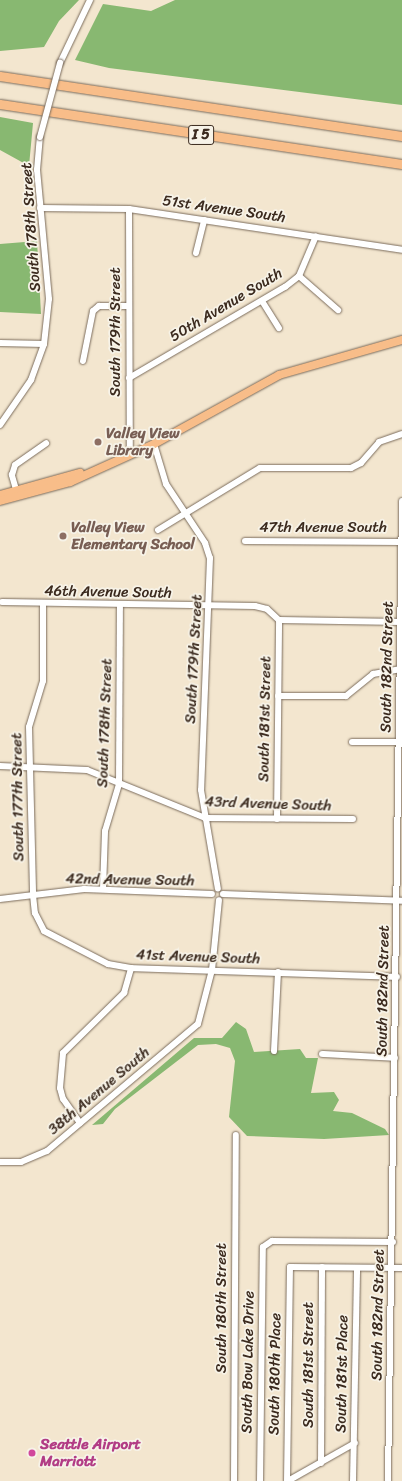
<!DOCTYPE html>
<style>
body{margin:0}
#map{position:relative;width:402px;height:1481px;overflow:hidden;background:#f3e6cf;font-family:Sriracha,sans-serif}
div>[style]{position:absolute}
.forest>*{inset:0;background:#88b871}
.roads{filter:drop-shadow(0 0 1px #7b6c5c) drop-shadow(0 0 1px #7b6c5c)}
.minor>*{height:6px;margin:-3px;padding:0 3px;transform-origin:3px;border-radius:3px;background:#fff}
.major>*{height:8px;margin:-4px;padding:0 4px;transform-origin:4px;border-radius:4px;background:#f8bd89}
.highway>*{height:9px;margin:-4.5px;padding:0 4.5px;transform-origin:4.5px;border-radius:4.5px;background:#f8bd89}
.bridges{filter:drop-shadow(0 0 1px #7b6c5c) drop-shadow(0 0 1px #7b6c5c)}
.minor-bridge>*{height:6px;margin:-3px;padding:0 3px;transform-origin:3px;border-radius:3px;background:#fff}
.dots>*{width:11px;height:11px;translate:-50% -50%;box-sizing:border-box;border:2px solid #f7f3e8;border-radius:50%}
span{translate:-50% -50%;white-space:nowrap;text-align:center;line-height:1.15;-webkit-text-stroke:3.5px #f7f3e8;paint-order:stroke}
.shield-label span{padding:1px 3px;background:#f7f3e8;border:1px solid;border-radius:3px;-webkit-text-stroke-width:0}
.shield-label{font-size:14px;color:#3b2a1e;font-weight:700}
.street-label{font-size:15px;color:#3b2a1e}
.education-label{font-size:15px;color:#785e54;font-weight:700}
.left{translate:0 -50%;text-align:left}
.hotel-label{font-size:15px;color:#b23c85;font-weight:700}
</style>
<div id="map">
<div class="forest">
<div style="clip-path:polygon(0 0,79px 0,59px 21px,44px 47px,0 51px)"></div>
<div style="clip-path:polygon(175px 0,402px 0,402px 105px,109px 68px,75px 60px,103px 4px,151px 11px)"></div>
<div style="clip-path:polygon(0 117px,33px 123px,29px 166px,0 150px)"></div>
<div style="clip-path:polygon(37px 241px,41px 314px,0 312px,0 244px)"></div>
<div style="clip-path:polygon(236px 1022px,246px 1029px,254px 1052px,300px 1049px,306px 1058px,318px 1058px,311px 1093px,334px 1092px,339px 1100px,333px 1111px,352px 1113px,385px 1129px,389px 1135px,324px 1139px,247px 1136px,229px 1117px,235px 1061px,230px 1048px,216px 1044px,198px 1045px,115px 1109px,103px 1124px,92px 1125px,194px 1038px,222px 1038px)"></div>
</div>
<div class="roads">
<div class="minor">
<div style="left:60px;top:63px;width:70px;rotate:-64.5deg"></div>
<div style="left:40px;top:208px;width:89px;rotate:0.6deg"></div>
<div style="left:129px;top:209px;width:276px;rotate:8.5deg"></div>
<div style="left:129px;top:209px;width:245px;rotate:89.8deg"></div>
<div style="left:196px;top:253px;width:34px;rotate:-76deg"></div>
<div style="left:299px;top:276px;width:52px;rotate:41.1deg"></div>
<div style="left:262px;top:301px;width:32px;rotate:58deg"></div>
<div style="left:0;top:343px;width:44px;rotate:1.3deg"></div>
<div style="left:83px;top:361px;width:51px;rotate:-78.7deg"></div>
<div style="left:93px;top:311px;width:8px;rotate:-40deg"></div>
<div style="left:99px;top:306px;width:29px"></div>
<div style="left:129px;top:378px;width:181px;rotate:-30.3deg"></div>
<div style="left:285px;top:287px;width:18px;rotate:-38deg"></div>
<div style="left:299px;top:276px;width:43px;rotate:-67deg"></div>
<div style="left:0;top:425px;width:55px;rotate:-55.4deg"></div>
<div style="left:31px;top:380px;width:38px;rotate:-70deg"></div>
<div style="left:44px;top:344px;width:45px;rotate:-83.7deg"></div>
<div style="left:49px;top:299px;width:130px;rotate:-95.3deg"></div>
<div style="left:37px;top:170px;width:33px;rotate:-85deg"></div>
<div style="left:154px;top:444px;width:42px;rotate:73.3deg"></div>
<div style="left:166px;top:484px;width:71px;rotate:56.5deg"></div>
<div style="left:205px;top:543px;width:16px;rotate:72deg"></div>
<div style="left:210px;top:558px;width:232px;rotate:92.2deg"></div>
<div style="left:201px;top:790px;width:100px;rotate:80.3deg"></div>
<div style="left:17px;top:493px;width:19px;rotate:-106deg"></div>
<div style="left:12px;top:475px;width:10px;rotate:-73deg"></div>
<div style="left:15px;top:465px;width:38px;rotate:-35deg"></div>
<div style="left:158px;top:530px;width:119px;rotate:-31.3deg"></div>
<div style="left:260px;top:468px;width:91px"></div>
<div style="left:351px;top:468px;width:11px;rotate:-27deg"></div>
<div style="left:361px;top:463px;width:28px;rotate:-49deg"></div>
<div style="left:379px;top:442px;width:24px;rotate:-19deg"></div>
<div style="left:245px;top:541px;width:157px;rotate:0.4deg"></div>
<div style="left:2px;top:602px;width:253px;rotate:0.9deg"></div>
<div style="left:255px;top:606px;width:12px;rotate:14deg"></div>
<div style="left:267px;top:609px;width:16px;rotate:43deg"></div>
<div style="left:279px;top:620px;width:122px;rotate:0.9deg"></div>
<div style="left:43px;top:604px;width:77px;rotate:90deg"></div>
<div style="left:43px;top:681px;width:48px;rotate:106.9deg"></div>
<div style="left:29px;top:727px;width:168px;rotate:88.6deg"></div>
<div style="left:33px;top:895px;width:18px;rotate:84deg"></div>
<div style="left:35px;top:913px;width:20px;rotate:63deg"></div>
<div style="left:44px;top:931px;width:72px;rotate:27.3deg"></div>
<div style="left:108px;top:964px;width:23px;rotate:10deg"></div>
<div style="left:131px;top:968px;width:266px;rotate:1.9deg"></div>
<div style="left:278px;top:696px;width:68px"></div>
<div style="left:346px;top:696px;width:35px;rotate:-39deg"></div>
<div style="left:373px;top:674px;width:27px;rotate:-10deg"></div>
<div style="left:352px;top:742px;width:50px"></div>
<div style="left:0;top:766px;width:87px;rotate:2.6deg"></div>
<div style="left:87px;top:770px;width:127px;rotate:22.1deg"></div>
<div style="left:205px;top:818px;width:148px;rotate:0.4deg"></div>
<div style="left:277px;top:819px;width:199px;rotate:-89.4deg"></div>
<div style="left:103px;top:889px;width:58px;rotate:-88deg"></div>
<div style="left:105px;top:831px;width:49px;rotate:-73.4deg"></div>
<div style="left:119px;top:784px;width:179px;rotate:-89.7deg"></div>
<div style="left:223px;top:894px;width:179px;rotate:2.2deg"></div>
<div style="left:0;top:899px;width:85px;rotate:-6.8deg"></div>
<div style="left:84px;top:889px;width:128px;rotate:2.2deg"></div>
<div style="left:274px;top:1051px;width:79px;rotate:-87.1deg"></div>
<div style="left:322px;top:1054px;width:73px;rotate:3.1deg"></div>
<div style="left:80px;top:1123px;width:29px;rotate:-125deg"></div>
<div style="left:63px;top:1099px;width:11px;rotate:-105deg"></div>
<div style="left:60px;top:1088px;width:35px;rotate:-85deg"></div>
<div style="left:63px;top:1053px;width:86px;rotate:-44.5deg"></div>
<div style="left:124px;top:993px;width:26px;rotate:-74deg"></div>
<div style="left:0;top:1162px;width:21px"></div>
<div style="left:21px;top:1162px;width:28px;rotate:-23deg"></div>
<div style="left:47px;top:1151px;width:197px;rotate:-40.1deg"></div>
<div style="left:198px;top:1024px;width:56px;rotate:-75.5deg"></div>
<div style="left:212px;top:970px;width:70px;rotate:-84.3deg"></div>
<div style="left:321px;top:1463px;width:196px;rotate:-89.7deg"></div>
<div style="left:234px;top:1481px;width:346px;rotate:-89.7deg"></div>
<div style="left:260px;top:1481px;width:234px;rotate:-89.3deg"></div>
<div style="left:263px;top:1247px;width:11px;rotate:-34deg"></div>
<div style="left:272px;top:1241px;width:121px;rotate:0.5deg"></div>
<div style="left:287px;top:1481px;width:214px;rotate:-89.2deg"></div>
<div style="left:290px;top:1267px;width:112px;rotate:0.5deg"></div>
<div style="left:288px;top:1481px;width:77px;rotate:-29.6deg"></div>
<div style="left:353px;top:1481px;width:213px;rotate:-88.9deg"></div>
<div style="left:388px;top:1481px;width:980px;rotate:-89.18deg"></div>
</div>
<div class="major">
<div style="left:0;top:495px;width:83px;rotate:-15.4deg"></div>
<div style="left:0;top:501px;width:73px;rotate:-15.2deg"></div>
<div style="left:70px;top:482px;width:92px;rotate:-24.3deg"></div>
<div style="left:154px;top:444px;width:143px;rotate:-28.9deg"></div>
<div style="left:279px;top:375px;width:128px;rotate:-15.9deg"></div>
</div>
<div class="highway">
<div style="left:0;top:76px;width:406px;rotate:8.5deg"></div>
<div style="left:0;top:104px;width:406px;rotate:8.5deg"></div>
</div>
</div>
<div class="bridges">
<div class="minor-bridge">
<div style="left:40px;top:137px;width:77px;rotate:-74.9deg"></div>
</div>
</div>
<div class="dots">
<div style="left:98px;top:442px;background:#8d6e63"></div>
<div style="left:63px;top:536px;background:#8d6e63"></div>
<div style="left:32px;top:1453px;background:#d1479c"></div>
</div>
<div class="shield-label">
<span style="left:201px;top:135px">I 5</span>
</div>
<div class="street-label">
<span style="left:224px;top:209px;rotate:8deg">51st Avenue South</span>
<span style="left:31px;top:227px;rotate:-94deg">South 178th Street</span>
<span style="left:226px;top:305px;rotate:-31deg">50th Avenue South</span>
<span style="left:116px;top:332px;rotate:-90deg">South 179th Street</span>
<span style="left:323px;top:528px">47th Avenue South</span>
<span style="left:108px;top:592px;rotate:1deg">46th Avenue South</span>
<span style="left:194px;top:659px;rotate:-87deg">South 179th Street</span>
<span style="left:387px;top:667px;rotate:-89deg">South 182nd Street</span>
<span style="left:265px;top:719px;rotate:-89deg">South 181st Street</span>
<span style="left:105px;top:723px;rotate:-88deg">South 178th Street</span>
<span style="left:18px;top:797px;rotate:-91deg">South 177th Street</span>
<span style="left:268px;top:804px;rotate:2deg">43rd Avenue South</span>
<span style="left:130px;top:880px;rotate:1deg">42nd Avenue South</span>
<span style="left:198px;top:957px;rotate:2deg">41st Avenue South</span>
<span style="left:383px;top:991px;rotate:-89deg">South 182nd Street</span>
<span style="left:99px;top:1091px;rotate:-40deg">38th Avenue South</span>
<span style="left:222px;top:1308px;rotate:-90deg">South 180th Street</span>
<span style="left:378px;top:1315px;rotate:-89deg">South 182nd Street</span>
<span style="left:248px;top:1362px;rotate:-89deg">South Bow Lake Drive</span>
<span style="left:309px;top:1365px;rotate:-90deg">South 181st Street</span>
<span style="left:275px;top:1374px;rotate:-89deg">South 180th Place</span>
<span style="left:342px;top:1374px;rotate:-89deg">South 181st Place</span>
</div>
<div class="education-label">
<span class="left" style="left:106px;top:442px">Valley View<br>Library</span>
<span class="left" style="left:71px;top:536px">Valley View<br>Elementary School</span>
</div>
<div class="hotel-label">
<span class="left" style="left:40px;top:1453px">Seattle Airport<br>Marriott</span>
</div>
</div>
